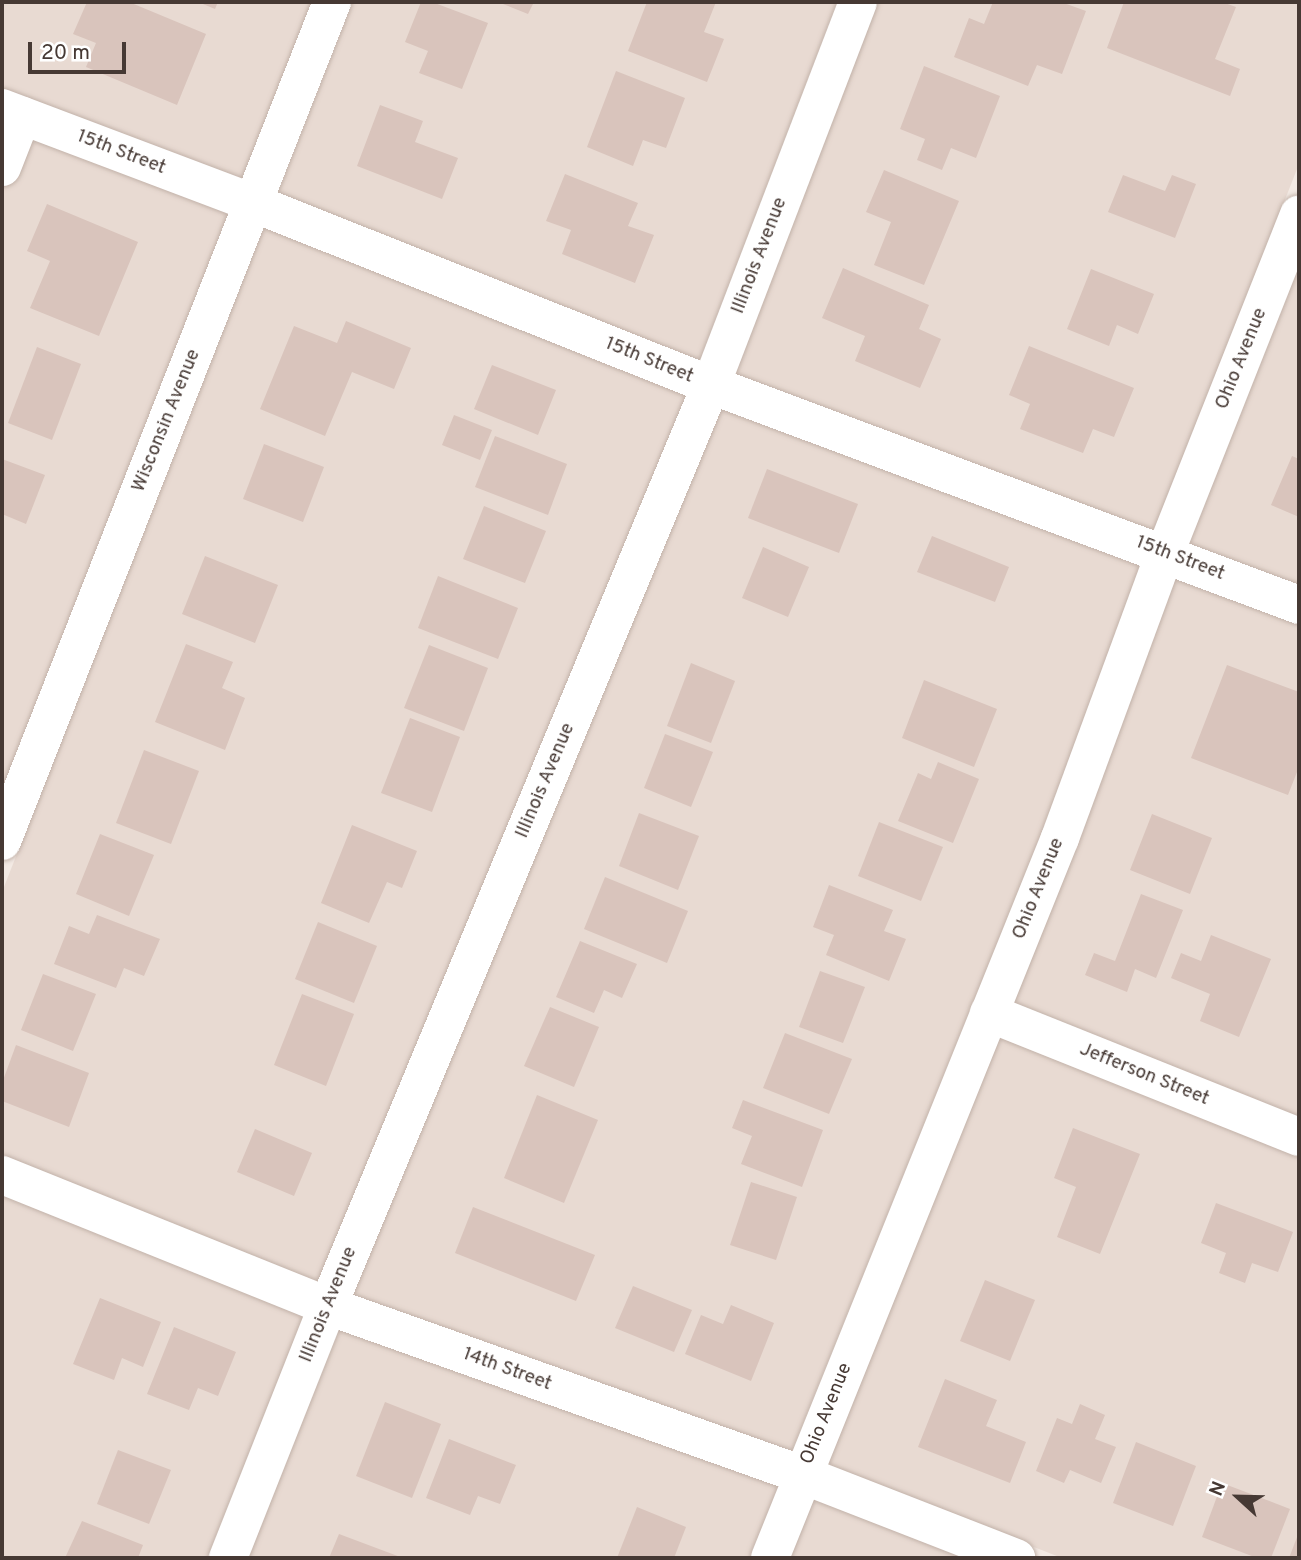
<!DOCTYPE html>
<style>
body{margin:0}
#map{position:relative;width:1301px;height:1560px;overflow:hidden;background:#f3eae4;font-family:Overpass,sans-serif}
div>[style]{position:absolute}
.residential>*{inset:0;background:#e8dad2}
.building>*{inset:0;background:#d9c4bc}
.roads{filter:drop-shadow(0 0 2px #c2b2a9) drop-shadow(0 0 2px #c2b2a9)}
.minor>*{height:38px;margin:-19px;padding:0 19px;transform-origin:19px;border-radius:19px;background:#fff}
span{translate:-50% -50%;white-space:nowrap;text-align:center;line-height:1.15;-webkit-text-stroke:5px #fff;paint-order:stroke}
.street-label{font-size:19px;color:#463934}
.frame{position:absolute;inset:0;border:4px solid #463934;pointer-events:none}
.north{position:absolute;left:1203px;top:1462px;width:70px;height:70px;-webkit-text-stroke:5px #fff;paint-order:stroke;rotate:292deg;font-size:19px;font-weight:700;line-height:28px;text-align:center;color:#463934}
.north::after{content:'';display:block;margin:auto;width:24px;height:32px;background:#463934;clip-path:polygon(50% 0,100% 100%,50% 72%,0 100%)}
.scale{position:absolute;left:28px;top:42px;width:98px;height:32px;box-sizing:border-box;border:4px solid #463934;border-top:0;padding-left:9px;font-size:21px;line-height:24px;white-space:nowrap;color:#463934;-webkit-text-stroke:5px #fff;paint-order:stroke}
</style>
<div id="map">
<div class="residential">
<div style="clip-path:polygon(2px 2px,312px 2px,241px 181px,2px 90px)"></div>
<div style="clip-path:polygon(353px 2px,837px 2px,699px 362px,277px 195px)"></div>
<div style="clip-path:polygon(878px 2px,1299px 2px,1299px 164px,1154px 531px,734px 376px)"></div>
<div style="clip-path:polygon(2px 126px,229px 212px,2px 789px)"></div>
<div style="clip-path:polygon(264px 226px,687px 394px,317px 1284px,2px 1157px,2px 892px)"></div>
<div style="clip-path:polygon(1299px 267px,1299px 587px,1189px 544px)"></div>
<div style="clip-path:polygon(722px 407px,1142px 562px,1042px 831px,791px 1453px,352px 1297px)"></div>
<div style="clip-path:polygon(1177px 575px,1299px 623px,1299px 1119px,1013px 1004px)"></div>
<div style="clip-path:polygon(1000px 1036px,1299px 1156px,1299px 1558px,1062px 1558px,827px 1466px)"></div>
<div style="clip-path:polygon(2px 1193px,304px 1315px,207px 1558px,2px 1558px)"></div>
<div style="clip-path:polygon(340px 1328px,779px 1484px,749px 1558px,248px 1558px)"></div>
<div style="clip-path:polygon(814px 1497px,969px 1558px,790px 1558px)"></div>
</div>
<div class="building">
<div style="clip-path:polygon(87px 2px,129px 2px,206px 34px,177px 105px,86px 67px,96px 43px,73px 34px)"></div>
<div style="clip-path:polygon(198px 2px,218px 2px,215px 9px)"></div>
<div style="clip-path:polygon(421px 2px,432px 2px,488px 23px,462px 89px,419px 73px,428px 51px,405px 42px)"></div>
<div style="clip-path:polygon(498px 2px,534px 2px,528px 14px)"></div>
<div style="clip-path:polygon(647px 2px,716px 2px,704px 32px,724px 39px,707px 82px,628px 51px)"></div>
<div style="clip-path:polygon(993px 2px,1061px 2px,1086px 11px,1062px 74px,1037px 65px,1028px 86px,954px 57px,969px 18px,984px 24px)"></div>
<div style="clip-path:polygon(1124px 2px,1151px 4px,1152px 2px,1222px 2px,1236px 7px,1215px 59px,1240px 69px,1230px 96px,1107px 48px)"></div>
<div style="clip-path:polygon(924px 66px,1000px 96px,976px 158px,951px 148px,942px 170px,917px 160px,925px 139px,900px 129px)"></div>
<div style="clip-path:polygon(616px 71px,685px 98px,666px 148px,643px 140px,633px 166px,587px 147px)"></div>
<div style="clip-path:polygon(380px 105px,423px 121px,415px 142px,458px 158px,442px 199px,357px 166px)"></div>
<div style="clip-path:polygon(884px 170px,959px 201px,924px 285px,874px 265px,891px 222px,866px 212px)"></div>
<div style="clip-path:polygon(565px 174px,638px 203px,628px 226px,654px 235px,635px 283px,562px 254px,571px 230px,546px 221px)"></div>
<div style="clip-path:polygon(1123px 175px,1165px 191px,1172px 175px,1196px 184px,1175px 238px,1108px 212px)"></div>
<div style="clip-path:polygon(47px 204px,138px 242px,99px 336px,30px 308px,50px 261px,27px 251px)"></div>
<div style="clip-path:polygon(843px 268px,929px 305px,919px 329px,941px 339px,920px 388px,855px 361px,865px 336px,822px 318px)"></div>
<div style="clip-path:polygon(1091px 269px,1154px 294px,1138px 334px,1117px 325px,1109px 346px,1067px 329px)"></div>
<div style="clip-path:polygon(346px 321px,411px 348px,394px 389px,352px 372px,325px 436px,260px 409px,294px 326px,337px 343px)"></div>
<div style="clip-path:polygon(1029px 346px,1134px 388px,1114px 437px,1093px 429px,1083px 453px,1020px 429px,1030px 404px,1009px 395px)"></div>
<div style="clip-path:polygon(37px 347px,81px 364px,52px 440px,8px 423px)"></div>
<div style="clip-path:polygon(492px 365px,556px 390px,538px 435px,474px 409px)"></div>
<div style="clip-path:polygon(454px 415px,492px 430px,480px 460px,442px 445px)"></div>
<div style="clip-path:polygon(495px 436px,567px 464px,548px 515px,475px 487px)"></div>
<div style="clip-path:polygon(264px 444px,324px 467px,303px 522px,243px 499px)"></div>
<div style="clip-path:polygon(1292px 456px,1299px 459px,1299px 517px,1271px 505px)"></div>
<div style="clip-path:polygon(2px 459px,45px 475px,26px 524px,2px 514px)"></div>
<div style="clip-path:polygon(767px 469px,858px 504px,839px 553px,748px 518px)"></div>
<div style="clip-path:polygon(484px 506px,546px 531px,525px 583px,463px 559px)"></div>
<div style="clip-path:polygon(932px 536px,1009px 567px,995px 602px,917px 572px)"></div>
<div style="clip-path:polygon(763px 547px,809px 567px,788px 617px,742px 598px)"></div>
<div style="clip-path:polygon(205px 556px,278px 585px,255px 643px,182px 614px)"></div>
<div style="clip-path:polygon(438px 576px,518px 608px,498px 659px,418px 628px)"></div>
<div style="clip-path:polygon(186px 644px,233px 662px,222px 688px,245px 698px,225px 750px,155px 722px)"></div>
<div style="clip-path:polygon(429px 645px,488px 668px,464px 731px,404px 708px)"></div>
<div style="clip-path:polygon(691px 663px,735px 681px,711px 743px,667px 726px)"></div>
<div style="clip-path:polygon(1227px 665px,1299px 692px,1299px 773px,1297px 772px,1288px 795px,1191px 758px)"></div>
<div style="clip-path:polygon(924px 680px,997px 709px,974px 767px,902px 738px)"></div>
<div style="clip-path:polygon(410px 718px,460px 737px,432px 812px,381px 793px)"></div>
<div style="clip-path:polygon(665px 734px,713px 752px,691px 807px,644px 788px)"></div>
<div style="clip-path:polygon(144px 750px,199px 771px,171px 844px,116px 823px)"></div>
<div style="clip-path:polygon(938px 762px,979px 779px,953px 843px,898px 821px,918px 773px,931px 779px)"></div>
<div style="clip-path:polygon(639px 813px,699px 836px,678px 890px,619px 866px)"></div>
<div style="clip-path:polygon(1152px 814px,1212px 838px,1190px 894px,1130px 870px)"></div>
<div style="clip-path:polygon(879px 822px,943px 847px,921px 901px,858px 876px)"></div>
<div style="clip-path:polygon(352px 825px,417px 851px,402px 888px,387px 882px,369px 923px,321px 903px)"></div>
<div style="clip-path:polygon(100px 834px,154px 855px,129px 916px,76px 894px)"></div>
<div style="clip-path:polygon(605px 877px,688px 911px,667px 963px,584px 929px)"></div>
<div style="clip-path:polygon(829px 885px,893px 910px,884px 931px,906px 939px,889px 981px,826px 955px,834px 935px,813px 927px)"></div>
<div style="clip-path:polygon(1141px 894px,1183px 910px,1156px 978px,1135px 969px,1127px 992px,1085px 975px,1094px 953px,1115px 961px)"></div>
<div style="clip-path:polygon(97px 915px,160px 939px,144px 976px,124px 968px,116px 988px,54px 964px,69px 926px,89px 934px)"></div>
<div style="clip-path:polygon(318px 922px,377px 946px,354px 1003px,295px 979px)"></div>
<div style="clip-path:polygon(1211px 935px,1271px 959px,1239px 1037px,1200px 1021px,1210px 994px,1171px 978px,1181px 953px,1201px 961px)"></div>
<div style="clip-path:polygon(580px 941px,637px 964px,622px 998px,604px 990px,594px 1013px,556px 997px)"></div>
<div style="clip-path:polygon(820px 971px,865px 987px,843px 1043px,799px 1027px)"></div>
<div style="clip-path:polygon(43px 974px,96px 994px,73px 1051px,21px 1030px)"></div>
<div style="clip-path:polygon(302px 994px,354px 1014px,326px 1086px,274px 1065px)"></div>
<div style="clip-path:polygon(550px 1007px,599px 1027px,574px 1087px,524px 1066px)"></div>
<div style="clip-path:polygon(785px 1033px,852px 1059px,829px 1114px,763px 1088px)"></div>
<div style="clip-path:polygon(16px 1045px,89px 1073px,69px 1127px,2px 1101px,2px 1083px)"></div>
<div style="clip-path:polygon(537px 1095px,598px 1120px,564px 1203px,504px 1178px)"></div>
<div style="clip-path:polygon(743px 1100px,823px 1130px,802px 1187px,741px 1164px,752px 1136px,732px 1128px)"></div>
<div style="clip-path:polygon(1073px 1128px,1140px 1154px,1100px 1254px,1057px 1237px,1076px 1187px,1054px 1178px)"></div>
<div style="clip-path:polygon(255px 1129px,312px 1153px,294px 1196px,237px 1172px)"></div>
<div style="clip-path:polygon(751px 1182px,797px 1197px,776px 1260px,730px 1245px)"></div>
<div style="clip-path:polygon(1216px 1203px,1293px 1232px,1278px 1272px,1252px 1263px,1245px 1283px,1219px 1273px,1226px 1253px,1201px 1243px)"></div>
<div style="clip-path:polygon(473px 1207px,595px 1255px,576px 1301px,455px 1253px)"></div>
<div style="clip-path:polygon(985px 1280px,1035px 1300px,1010px 1361px,960px 1341px)"></div>
<div style="clip-path:polygon(633px 1286px,692px 1310px,674px 1352px,615px 1328px)"></div>
<div style="clip-path:polygon(100px 1298px,161px 1322px,143px 1367px,122px 1358px,114px 1380px,73px 1364px)"></div>
<div style="clip-path:polygon(731px 1305px,774px 1323px,751px 1381px,685px 1354px,701px 1315px,723px 1324px)"></div>
<div style="clip-path:polygon(174px 1327px,236px 1352px,218px 1396px,198px 1388px,189px 1410px,147px 1394px)"></div>
<div style="clip-path:polygon(945px 1379px,997px 1400px,986px 1426px,1026px 1442px,1010px 1483px,918px 1447px)"></div>
<div style="clip-path:polygon(385px 1402px,441px 1424px,412px 1498px,356px 1476px)"></div>
<div style="clip-path:polygon(1080px 1404px,1105px 1415px,1095px 1439px,1116px 1447px,1101px 1483px,1070px 1470px,1064px 1483px,1036px 1471px,1057px 1418px,1072px 1424px)"></div>
<div style="clip-path:polygon(449px 1439px,516px 1465px,500px 1504px,478px 1496px,470px 1515px,426px 1498px)"></div>
<div style="clip-path:polygon(1136px 1442px,1196px 1466px,1173px 1526px,1113px 1503px)"></div>
<div style="clip-path:polygon(118px 1450px,171px 1470px,149px 1524px,97px 1504px)"></div>
<div style="clip-path:polygon(1222px 1483px,1290px 1509px,1271px 1558px,1257px 1558px,1202px 1537px)"></div>
<div style="clip-path:polygon(637px 1507px,686px 1527px,674px 1558px,617px 1558px)"></div>
<div style="clip-path:polygon(82px 1521px,143px 1545px,138px 1558px,65px 1558px)"></div>
<div style="clip-path:polygon(1299px 1532px,1299px 1558px,1289px 1558px)"></div>
<div style="clip-path:polygon(339px 1534px,403px 1558px,329px 1558px)"></div>
</div>
<div class="roads">
<div class="minor">
<div style="left:2px;top:108px;width:268px;rotate:20.7deg"></div>
<div style="left:253px;top:203px;width:493px;rotate:21.7deg"></div>
<div style="left:711px;top:385px;width:628px;rotate:20.51deg"></div>
<div style="left:2px;top:167px;width:55px;rotate:-68.6deg"></div>
<div style="left:2px;top:841px;width:902px;rotate:-68.53deg"></div>
<div style="left:989px;top:1013px;width:334px;rotate:21.8deg"></div>
<div style="left:2px;top:1175px;width:351px;rotate:21.9deg"></div>
<div style="left:328px;top:1306px;width:504px;rotate:19.59deg"></div>
<div style="left:803px;top:1475px;width:229px;rotate:21.3deg"></div>
<div style="left:228px;top:1558px;width:271px;rotate:-68.4deg"></div>
<div style="left:328px;top:1306px;width:997px;rotate:-67.42deg"></div>
<div style="left:711px;top:385px;width:410px;rotate:-69deg"></div>
<div style="left:770px;top:1558px;width:776px;rotate:-68.06deg"></div>
<div style="left:1060px;top:838px;width:304px;rotate:-69.8deg"></div>
<div style="left:1165px;top:553px;width:364px;rotate:-68.4deg"></div>
</div>
</div>
<div class="street-label">
<span style="left:121px;top:153px;rotate:21deg">15th Street</span>
<span style="left:760px;top:256px;rotate:-69deg">Illinois Avenue</span>
<span style="left:1242px;top:359px;rotate:-68deg">Ohio Avenue</span>
<span style="left:649px;top:361px;rotate:22deg">15th Street</span>
<span style="left:167px;top:421px;rotate:-68deg">Wisconsin Avenue</span>
<span style="left:1180px;top:559px;rotate:21deg">15th Street</span>
<span style="left:546px;top:781px;rotate:-67deg">Illinois Avenue</span>
<span style="left:1039px;top:889px;rotate:-68deg">Ohio Avenue</span>
<span style="left:1144px;top:1075px;rotate:22deg">Jefferson Street</span>
<span style="left:329px;top:1305px;rotate:-68deg">Illinois Avenue</span>
<span style="left:507px;top:1370px;rotate:20deg">14th Street</span>
<span style="left:827px;top:1414px;rotate:-68deg">Ohio Avenue</span>
</div>
<div class="frame"></div>
<div class="north">N</div>
<div class="scale">20 m</div>
</div>
